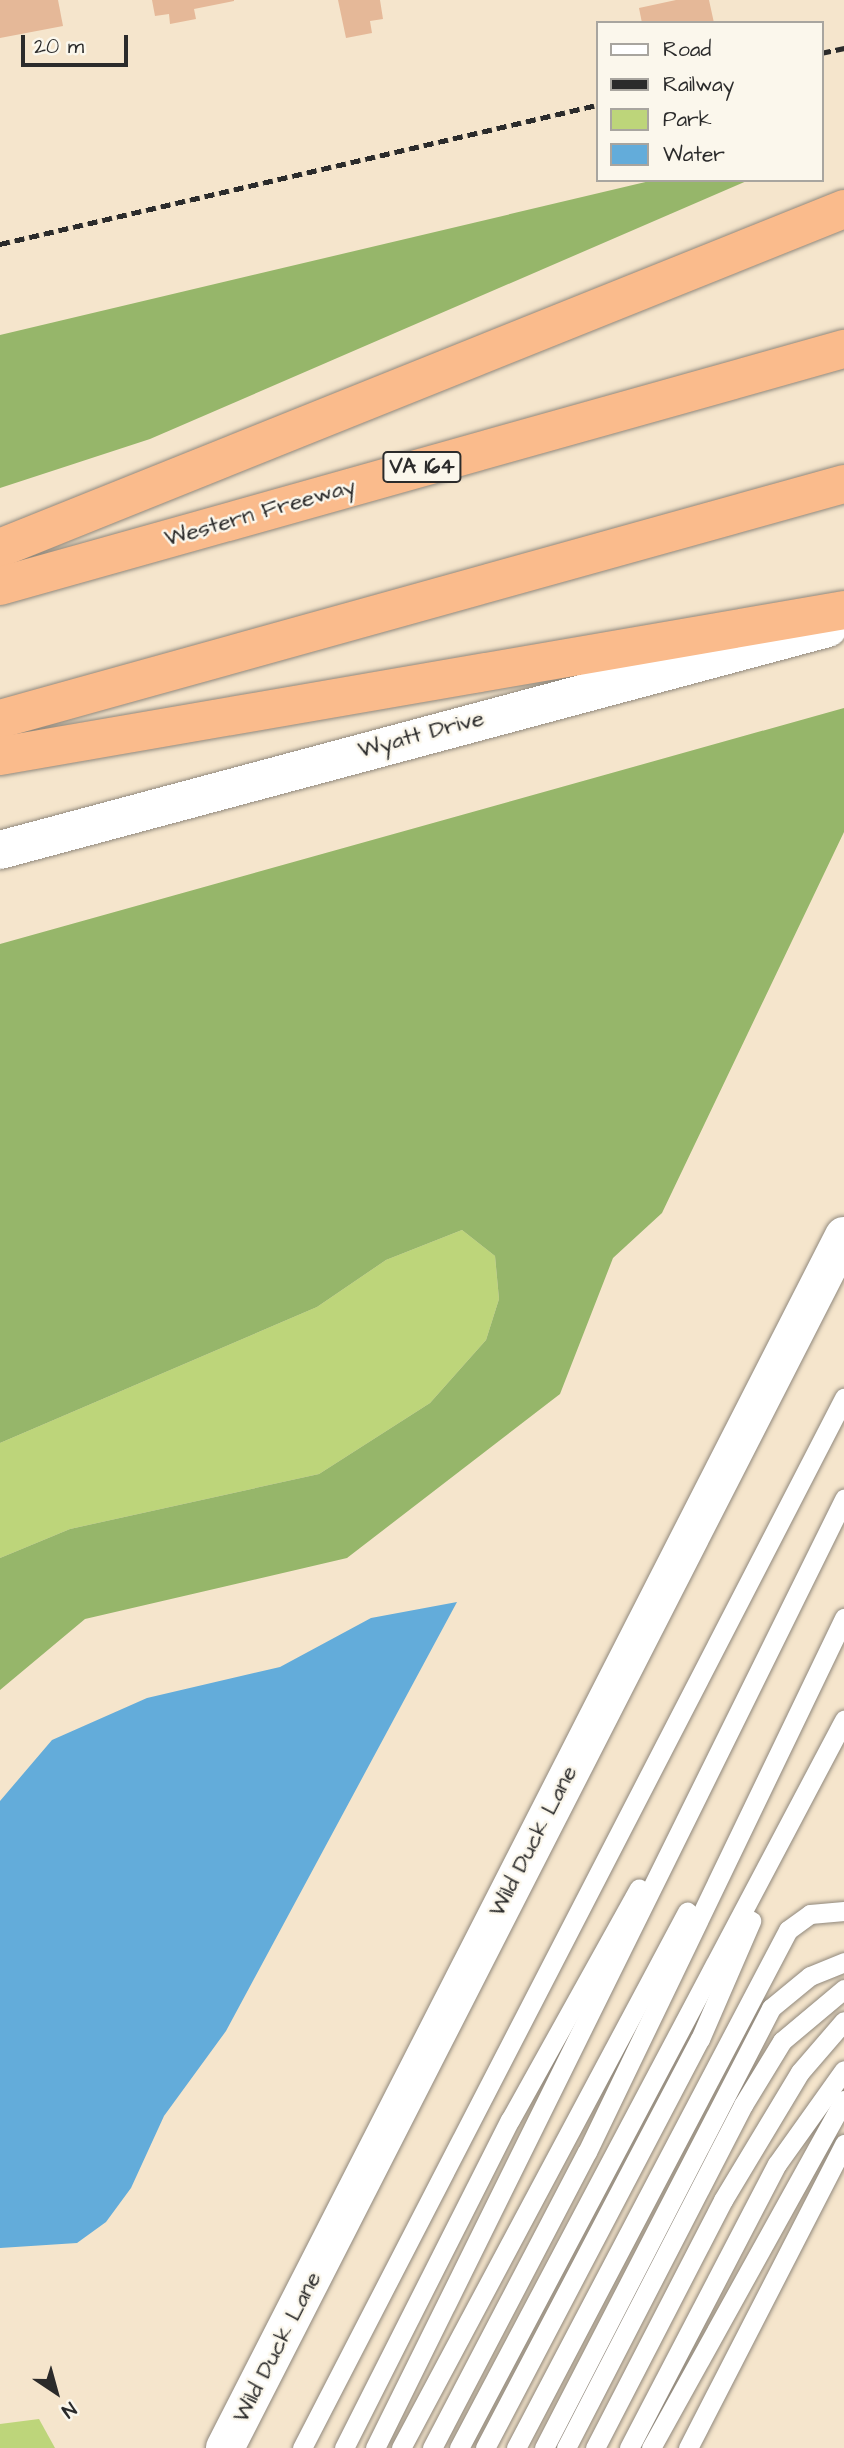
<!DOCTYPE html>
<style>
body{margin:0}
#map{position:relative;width:844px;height:2448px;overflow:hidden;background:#f5e5cc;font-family:"Architects Daughter",sans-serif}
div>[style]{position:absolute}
.green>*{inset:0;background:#bdd57a}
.forest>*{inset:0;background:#96b66a}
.water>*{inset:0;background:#63acda}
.building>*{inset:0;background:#e5b898}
.roads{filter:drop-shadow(0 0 2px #90887c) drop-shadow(0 0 2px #90887c)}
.lane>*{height:19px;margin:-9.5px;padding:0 9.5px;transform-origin:9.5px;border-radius:9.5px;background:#fff}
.street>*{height:38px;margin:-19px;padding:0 19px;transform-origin:19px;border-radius:19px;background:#fff}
.highway>*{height:38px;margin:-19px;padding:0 19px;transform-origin:19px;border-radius:19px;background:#fabb8c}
.rail>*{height:5px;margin-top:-2.5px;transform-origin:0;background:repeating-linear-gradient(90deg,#2b2b2b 0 10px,transparent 0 15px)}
span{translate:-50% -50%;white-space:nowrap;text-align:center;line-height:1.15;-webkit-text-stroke:5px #fbf7ec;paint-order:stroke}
.shield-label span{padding:2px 5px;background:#fbf7ec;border:2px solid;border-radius:5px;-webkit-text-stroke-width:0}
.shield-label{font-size:21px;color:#2b2b2b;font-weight:700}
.street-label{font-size:23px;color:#2b2b2b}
.legend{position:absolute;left:596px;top:21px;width:228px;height:161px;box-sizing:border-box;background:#fbf7ec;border:2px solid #a8a59f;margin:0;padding:9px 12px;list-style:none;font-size:21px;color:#2b2b2b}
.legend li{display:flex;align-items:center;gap:14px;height:35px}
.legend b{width:35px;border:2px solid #a8a59f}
.north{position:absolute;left:21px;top:2357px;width:70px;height:70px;-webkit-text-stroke:5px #fbf7ec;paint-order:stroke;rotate:144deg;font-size:19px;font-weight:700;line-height:28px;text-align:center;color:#2b2b2b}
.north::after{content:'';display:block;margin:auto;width:24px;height:32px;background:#2b2b2b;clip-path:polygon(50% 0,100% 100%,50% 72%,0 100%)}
.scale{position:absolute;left:21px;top:35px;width:107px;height:32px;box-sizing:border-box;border:4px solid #2b2b2b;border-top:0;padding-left:9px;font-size:21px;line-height:24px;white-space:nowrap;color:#2b2b2b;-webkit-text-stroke:5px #fbf7ec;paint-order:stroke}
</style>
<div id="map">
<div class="green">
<div style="clip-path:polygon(462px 1230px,495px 1256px,499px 1299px,486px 1340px,430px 1403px,319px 1474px,70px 1529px,0 1558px,0 1443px,317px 1307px,386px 1260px)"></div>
<div style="clip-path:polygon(39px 2419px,55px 2448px,0 2448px,0 2424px)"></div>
</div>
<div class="forest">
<div style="clip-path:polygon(654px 180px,749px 180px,150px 439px,0 488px,0 335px)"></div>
<div style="clip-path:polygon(844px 708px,844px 832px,662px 1213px,613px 1258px,560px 1394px,347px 1558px,85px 1619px,0 1690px,0 1558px,70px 1529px,319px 1474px,430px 1403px,486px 1340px,499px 1299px,495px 1256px,462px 1230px,386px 1260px,317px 1307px,0 1443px,0 944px)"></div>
</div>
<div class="water">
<div style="clip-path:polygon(457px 1602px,226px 2031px,164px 2116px,131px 2188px,106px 2222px,77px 2243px,0 2248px,0 1801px,52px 1740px,147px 1698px,280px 1667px,371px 1618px)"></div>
</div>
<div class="building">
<div style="clip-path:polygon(0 0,58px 0,63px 26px,0 38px)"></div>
<div style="clip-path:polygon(152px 0,234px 0,234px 1px,194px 9px,196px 19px,170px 24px,169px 14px,155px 16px)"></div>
<div style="clip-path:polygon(338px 0,380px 0,383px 19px,370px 21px,372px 33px,346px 38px)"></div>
<div style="clip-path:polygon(676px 0,709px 0,714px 23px,642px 23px,639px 8px)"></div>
</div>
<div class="roads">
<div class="lane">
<div style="left:302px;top:2448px;width:1182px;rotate:-62.7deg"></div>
<div style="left:344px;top:2448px;width:368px;rotate:-63.2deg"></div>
<div style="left:510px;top:2120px;width:265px;rotate:-60.9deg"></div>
<div style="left:375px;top:2448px;width:1059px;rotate:-63.7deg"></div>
<div style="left:401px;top:2448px;width:608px;rotate:-61.92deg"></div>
<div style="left:432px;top:2448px;width:334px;rotate:-62.4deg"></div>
<div style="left:587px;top:2152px;width:593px;rotate:-64.3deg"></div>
<div style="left:459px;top:2448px;width:824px;rotate:-62.13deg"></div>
<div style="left:485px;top:2448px;width:462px;rotate:-62.3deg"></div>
<div style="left:700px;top:2039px;width:129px;rotate:-66.6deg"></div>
<div style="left:516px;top:2448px;width:585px;rotate:-62.3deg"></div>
<div style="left:788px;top:1930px;width:27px;rotate:-36deg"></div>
<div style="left:810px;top:1914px;width:34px;rotate:-5deg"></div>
<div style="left:544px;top:2448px;width:495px;rotate:-62.7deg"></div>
<div style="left:771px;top:2008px;width:50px;rotate:-39.4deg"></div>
<div style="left:810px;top:1976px;width:37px;rotate:-22deg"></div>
<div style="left:566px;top:2448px;width:386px;rotate:-62.7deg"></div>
<div style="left:743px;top:2105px;width:75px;rotate:-58.6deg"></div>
<div style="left:782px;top:2041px;width:81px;rotate:-40deg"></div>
<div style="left:595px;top:2448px;width:279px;rotate:-62.7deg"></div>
<div style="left:723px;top:2200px;width:149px;rotate:-59deg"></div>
<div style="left:800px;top:2072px;width:67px;rotate:-49.2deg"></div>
<div style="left:629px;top:2448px;width:320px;rotate:-62.5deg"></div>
<div style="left:777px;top:2164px;width:115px;rotate:-54.5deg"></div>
<div style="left:651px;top:2448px;width:398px;rotate:-61deg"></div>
<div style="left:688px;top:2448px;width:342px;rotate:-62.8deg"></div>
</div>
<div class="street">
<div style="left:0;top:850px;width:857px;rotate:-15.01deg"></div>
<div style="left:225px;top:2448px;width:1361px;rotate:-62.95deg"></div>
</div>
<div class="highway">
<div style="left:0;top:548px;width:910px;rotate:-21.88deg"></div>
<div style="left:0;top:586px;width:877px;rotate:-15.69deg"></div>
<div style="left:0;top:719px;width:876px;rotate:-15.56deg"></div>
<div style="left:0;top:756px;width:857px;rotate:-9.81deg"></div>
</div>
</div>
<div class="rail">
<div style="left:821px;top:53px;width:24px;rotate:-12deg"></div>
<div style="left:0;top:244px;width:613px;rotate:-13.11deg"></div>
</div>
<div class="shield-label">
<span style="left:422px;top:467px">VA 164</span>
</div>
<div class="street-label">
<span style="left:260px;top:512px;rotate:-16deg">Western Freeway</span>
<span style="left:421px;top:734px;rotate:-15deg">Wyatt Drive</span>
<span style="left:533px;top:1841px;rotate:-63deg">Wild Duck Lane</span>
<span style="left:277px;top:2347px;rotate:-63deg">Wild Duck Lane</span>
</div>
<ul class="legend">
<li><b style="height:9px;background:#fff"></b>Road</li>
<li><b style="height:9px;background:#2b2b2b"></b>Railway</li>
<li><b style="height:19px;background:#bdd57a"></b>Park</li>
<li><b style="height:19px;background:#63acda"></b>Water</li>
</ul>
<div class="north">N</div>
<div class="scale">20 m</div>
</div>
